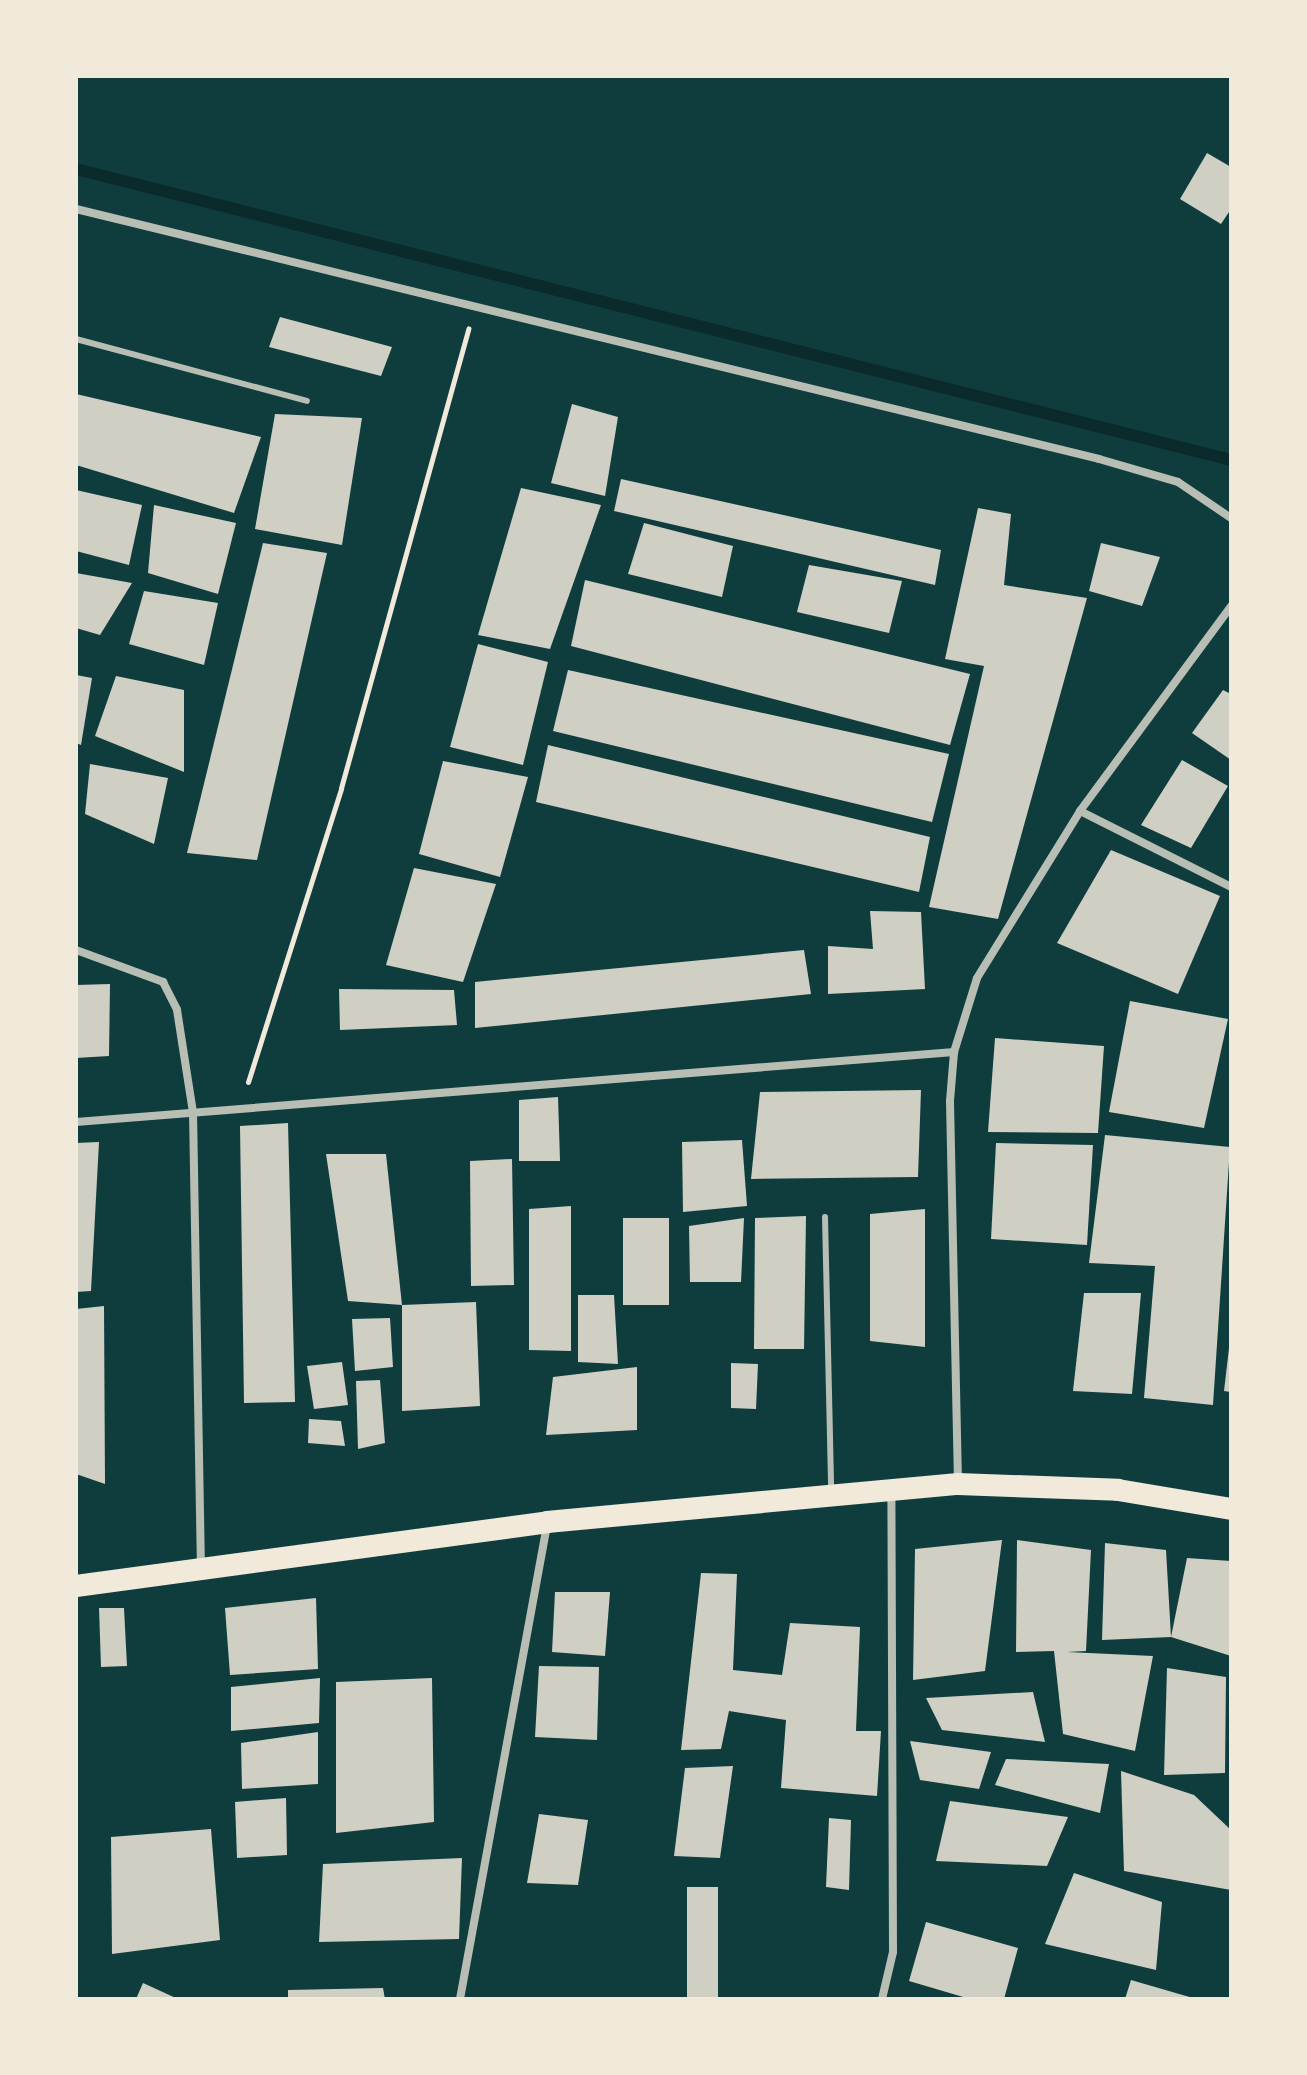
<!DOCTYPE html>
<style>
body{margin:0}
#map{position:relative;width:1307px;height:2075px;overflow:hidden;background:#0f3d3e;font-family:"PT Sans",sans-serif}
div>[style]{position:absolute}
.stream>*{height:12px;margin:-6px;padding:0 6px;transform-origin:6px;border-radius:6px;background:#0a2a2b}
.building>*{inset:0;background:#cfcfc3}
.path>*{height:5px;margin:-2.5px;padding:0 2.5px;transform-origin:2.5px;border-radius:2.5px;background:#f1e9da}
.service>*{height:6px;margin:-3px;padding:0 3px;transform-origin:3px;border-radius:3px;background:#b8beb3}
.minor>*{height:8px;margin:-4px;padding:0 4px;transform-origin:4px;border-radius:4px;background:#b8beb3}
.trunk>*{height:22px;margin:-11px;padding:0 11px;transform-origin:11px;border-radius:11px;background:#f1e9da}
span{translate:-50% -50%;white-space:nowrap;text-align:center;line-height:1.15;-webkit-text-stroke:7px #f1e9da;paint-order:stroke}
.frame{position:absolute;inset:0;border:78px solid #f1e9da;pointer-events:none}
</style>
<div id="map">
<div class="stream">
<div style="left:76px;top:169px;width:1191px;rotate:14.14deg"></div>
</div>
<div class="building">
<div style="clip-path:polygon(1207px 153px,1231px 167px,1231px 209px,1221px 224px,1180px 199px)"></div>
<div style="clip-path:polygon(280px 317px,392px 347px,381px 376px,269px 347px)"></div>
<div style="clip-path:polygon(76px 394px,261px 437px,234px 513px,76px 465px)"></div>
<div style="clip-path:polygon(572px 404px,618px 417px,605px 496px,551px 483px)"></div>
<div style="clip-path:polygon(275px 414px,362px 418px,342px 545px,255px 529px)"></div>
<div style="clip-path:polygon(621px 479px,941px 550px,935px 585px,614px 511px)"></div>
<div style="clip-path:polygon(521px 488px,601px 505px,550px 649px,478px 635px)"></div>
<div style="clip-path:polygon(76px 490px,142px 505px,129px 565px,76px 551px)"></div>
<div style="clip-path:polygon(154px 505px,236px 523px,218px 594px,148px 573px)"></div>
<div style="clip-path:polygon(978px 508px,1011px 514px,1004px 585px,1087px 598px,998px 919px,929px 907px,984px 666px,945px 659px)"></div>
<div style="clip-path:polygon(644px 523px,733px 546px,722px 597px,628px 574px)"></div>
<div style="clip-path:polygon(263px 543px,327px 553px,257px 860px,187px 853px)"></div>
<div style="clip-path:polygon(1101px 543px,1160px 557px,1142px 606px,1089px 591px)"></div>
<div style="clip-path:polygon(809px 565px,902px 581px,889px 633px,797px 612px)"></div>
<div style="clip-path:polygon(76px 573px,132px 583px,100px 635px,76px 628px)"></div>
<div style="clip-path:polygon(585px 580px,970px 674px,950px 745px,571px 646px)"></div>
<div style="clip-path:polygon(144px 591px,218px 603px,204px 665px,129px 644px)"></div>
<div style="clip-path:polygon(478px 644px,548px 662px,523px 765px,450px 747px)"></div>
<div style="clip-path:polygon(568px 670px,949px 754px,932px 822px,553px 731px)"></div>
<div style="clip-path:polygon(76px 675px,92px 678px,81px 745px,76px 743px)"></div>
<div style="clip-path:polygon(116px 676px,184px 690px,184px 772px,95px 736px)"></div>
<div style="clip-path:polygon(1223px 690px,1231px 694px,1231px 760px,1192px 733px)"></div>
<div style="clip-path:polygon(548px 745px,930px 837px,919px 892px,536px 802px)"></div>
<div style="clip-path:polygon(1182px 760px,1228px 786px,1191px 848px,1141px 825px)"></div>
<div style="clip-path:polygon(443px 761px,528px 777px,500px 877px,419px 854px)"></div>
<div style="clip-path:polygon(90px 764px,168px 778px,154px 844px,85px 814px)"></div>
<div style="clip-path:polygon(1111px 850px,1220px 896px,1178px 994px,1057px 943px)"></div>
<div style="clip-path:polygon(414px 868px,496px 884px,463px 982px,386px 965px)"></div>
<div style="clip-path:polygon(870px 911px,921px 912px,925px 989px,828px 994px,828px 946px,873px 949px)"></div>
<div style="clip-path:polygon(804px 950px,811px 994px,475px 1028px,475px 982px)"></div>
<div style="clip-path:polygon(110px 984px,109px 1056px,76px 1058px,76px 985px)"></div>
<div style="clip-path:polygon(339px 989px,454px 990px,457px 1025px,340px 1030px)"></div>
<div style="clip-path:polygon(1130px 1001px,1228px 1019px,1204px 1128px,1109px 1112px)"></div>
<div style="clip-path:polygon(995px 1038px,1104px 1046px,1098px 1133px,988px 1132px)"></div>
<div style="clip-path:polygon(921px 1090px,918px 1177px,751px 1179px,760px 1092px)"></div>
<div style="clip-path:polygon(558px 1097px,560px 1161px,519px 1161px,519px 1100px)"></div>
<div style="clip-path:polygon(288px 1123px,295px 1402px,244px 1403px,240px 1126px)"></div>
<div style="clip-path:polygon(1105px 1135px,1230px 1147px,1213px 1405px,1144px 1398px,1155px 1266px,1089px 1263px)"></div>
<div style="clip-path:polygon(742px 1140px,747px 1206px,683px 1212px,682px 1142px)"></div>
<div style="clip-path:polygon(99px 1142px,91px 1291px,76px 1292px,76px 1143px)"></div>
<div style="clip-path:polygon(996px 1143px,1093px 1145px,1087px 1245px,991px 1239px)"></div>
<div style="clip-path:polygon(326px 1154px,386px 1154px,402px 1305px,348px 1301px)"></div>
<div style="clip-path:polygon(512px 1159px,514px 1285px,471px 1286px,470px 1161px)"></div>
<div style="clip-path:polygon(571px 1206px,571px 1351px,529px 1350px,529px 1209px)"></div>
<div style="clip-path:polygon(925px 1209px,925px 1347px,870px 1341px,870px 1214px)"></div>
<div style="clip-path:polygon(806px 1216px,804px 1349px,754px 1349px,755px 1218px)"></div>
<div style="clip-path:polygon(623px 1218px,669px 1218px,669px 1305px,623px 1305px)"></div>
<div style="clip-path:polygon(744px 1218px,741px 1282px,690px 1282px,689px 1226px)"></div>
<div style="clip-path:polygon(1084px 1293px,1141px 1293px,1132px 1394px,1073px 1391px)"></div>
<div style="clip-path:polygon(578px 1295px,614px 1295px,618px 1364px,578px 1362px)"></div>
<div style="clip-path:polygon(476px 1302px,480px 1406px,402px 1411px,402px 1305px)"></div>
<div style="clip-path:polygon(104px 1306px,105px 1484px,76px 1474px,76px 1309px)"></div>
<div style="clip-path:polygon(390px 1318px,393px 1367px,355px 1371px,352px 1319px)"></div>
<div style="clip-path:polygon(1231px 1331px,1231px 1392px,1224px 1391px)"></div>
<div style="clip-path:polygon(342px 1362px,348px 1405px,314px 1409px,307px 1366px)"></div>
<div style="clip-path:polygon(731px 1363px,758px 1364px,756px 1409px,731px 1408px)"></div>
<div style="clip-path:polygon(637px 1367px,637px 1430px,546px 1435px,553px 1377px)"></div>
<div style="clip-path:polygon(380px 1380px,385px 1443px,358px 1449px,356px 1381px)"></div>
<div style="clip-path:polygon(309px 1419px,341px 1421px,345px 1446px,308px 1443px)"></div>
<div style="clip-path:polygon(1002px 1540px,985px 1671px,913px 1680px,915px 1549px)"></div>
<div style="clip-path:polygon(1017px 1540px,1091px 1550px,1086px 1651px,1067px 1652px,1153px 1656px,1135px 1751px,1063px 1734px,1054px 1651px,1016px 1652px)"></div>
<div style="clip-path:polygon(1105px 1543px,1166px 1550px,1171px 1637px,1102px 1640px)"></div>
<div style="clip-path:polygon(1187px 1558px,1231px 1561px,1231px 1656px,1171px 1637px)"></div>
<div style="clip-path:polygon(701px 1573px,737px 1574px,733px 1670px,782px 1675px,790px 1623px,860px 1627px,856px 1731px,881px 1731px,877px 1796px,781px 1788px,786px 1720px,729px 1711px,721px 1749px,681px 1750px)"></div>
<div style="clip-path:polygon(555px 1592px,610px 1592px,605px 1656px,552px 1652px)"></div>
<div style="clip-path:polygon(316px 1598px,318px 1669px,230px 1675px,225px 1608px)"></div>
<div style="clip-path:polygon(99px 1608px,124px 1608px,127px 1666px,101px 1667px)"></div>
<div style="clip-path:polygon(539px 1666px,599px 1667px,597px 1740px,535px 1737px)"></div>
<div style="clip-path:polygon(1167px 1668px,1226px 1677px,1225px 1773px,1164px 1775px)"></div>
<div style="clip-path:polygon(320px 1678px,319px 1723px,231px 1731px,231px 1687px)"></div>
<div style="clip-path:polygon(432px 1678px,434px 1822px,336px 1833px,336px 1682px)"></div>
<div style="clip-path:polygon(1033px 1692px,1045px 1742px,942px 1730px,926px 1698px)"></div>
<div style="clip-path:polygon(318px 1732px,318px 1784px,242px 1789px,241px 1743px)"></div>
<div style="clip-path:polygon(910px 1741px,991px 1752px,979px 1789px,920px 1780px)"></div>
<div style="clip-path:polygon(1006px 1759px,1109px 1764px,1100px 1813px,995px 1785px)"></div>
<div style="clip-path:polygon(733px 1766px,720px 1858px,674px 1856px,685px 1768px)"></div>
<div style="clip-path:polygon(1121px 1771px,1194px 1795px,1231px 1830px,1231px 1890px,1124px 1871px)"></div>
<div style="clip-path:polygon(286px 1798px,287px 1855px,237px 1858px,235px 1802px)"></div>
<div style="clip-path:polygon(950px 1801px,1068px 1817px,1047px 1866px,936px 1861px)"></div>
<div style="clip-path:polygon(539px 1814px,588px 1820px,578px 1885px,527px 1883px)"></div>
<div style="clip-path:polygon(829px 1818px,851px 1820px,849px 1890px,826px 1887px)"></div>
<div style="clip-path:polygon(211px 1829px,220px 1940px,112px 1954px,111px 1837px)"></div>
<div style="clip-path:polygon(462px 1858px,459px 1939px,319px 1942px,323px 1864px)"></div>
<div style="clip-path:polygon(1074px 1873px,1162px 1902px,1156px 1970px,1045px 1944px)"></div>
<div style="clip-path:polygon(687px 1887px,718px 1887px,718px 1998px,687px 1998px)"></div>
<div style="clip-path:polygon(926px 1922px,1018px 1948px,1004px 1999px,970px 1999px,909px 1981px)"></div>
<div style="clip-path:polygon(1131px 1980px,1193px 1998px,1193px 1999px,1125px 1999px)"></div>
<div style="clip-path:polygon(143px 1983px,178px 1999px,136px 1999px)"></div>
<div style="clip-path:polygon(383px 1988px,385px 1999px,288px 1999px,288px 1990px)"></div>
</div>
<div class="path">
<div style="left:248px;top:1082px;width:308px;rotate:-72.4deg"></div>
<div style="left:341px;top:788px;width:477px;rotate:-74.5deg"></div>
</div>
<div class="service">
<div style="left:76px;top:339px;width:239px;rotate:15deg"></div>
<div style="left:825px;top:1217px;width:272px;rotate:88.7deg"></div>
</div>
<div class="minor">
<div style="left:76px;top:209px;width:1053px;rotate:13.73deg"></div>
<div style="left:1099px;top:459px;width:82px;rotate:16.2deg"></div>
<div style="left:1178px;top:482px;width:64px;rotate:34.2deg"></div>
<div style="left:1080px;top:811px;width:169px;rotate:26.7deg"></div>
<div style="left:76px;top:950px;width:93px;rotate:20.2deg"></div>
<div style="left:163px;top:982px;width:31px;rotate:63deg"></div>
<div style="left:177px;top:1010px;width:103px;rotate:81.1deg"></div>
<div style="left:193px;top:1112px;width:457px;rotate:89deg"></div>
<div style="left:76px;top:1122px;width:881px;rotate:-4.56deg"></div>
<div style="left:958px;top:1483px;width:382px;rotate:-91.2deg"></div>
<div style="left:950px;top:1101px;width:49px;rotate:-85.3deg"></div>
<div style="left:954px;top:1052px;width:77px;rotate:-72.7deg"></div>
<div style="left:977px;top:978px;width:196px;rotate:-58.3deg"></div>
<div style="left:1080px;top:811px;width:255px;rotate:-53.6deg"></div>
<div style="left:460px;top:1999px;width:483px;rotate:-79.6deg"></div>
<div style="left:882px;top:1999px;width:48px;rotate:-76.8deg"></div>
<div style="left:893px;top:1952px;width:459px;rotate:-90.2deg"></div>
</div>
<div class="trunk">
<div style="left:76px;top:1586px;width:475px;rotate:-7.7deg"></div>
<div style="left:547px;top:1522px;width:413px;rotate:-5.3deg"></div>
<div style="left:958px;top:1484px;width:160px;rotate:2.1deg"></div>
<div style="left:1118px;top:1490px;width:115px;rotate:9.5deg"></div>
</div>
<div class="frame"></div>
</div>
